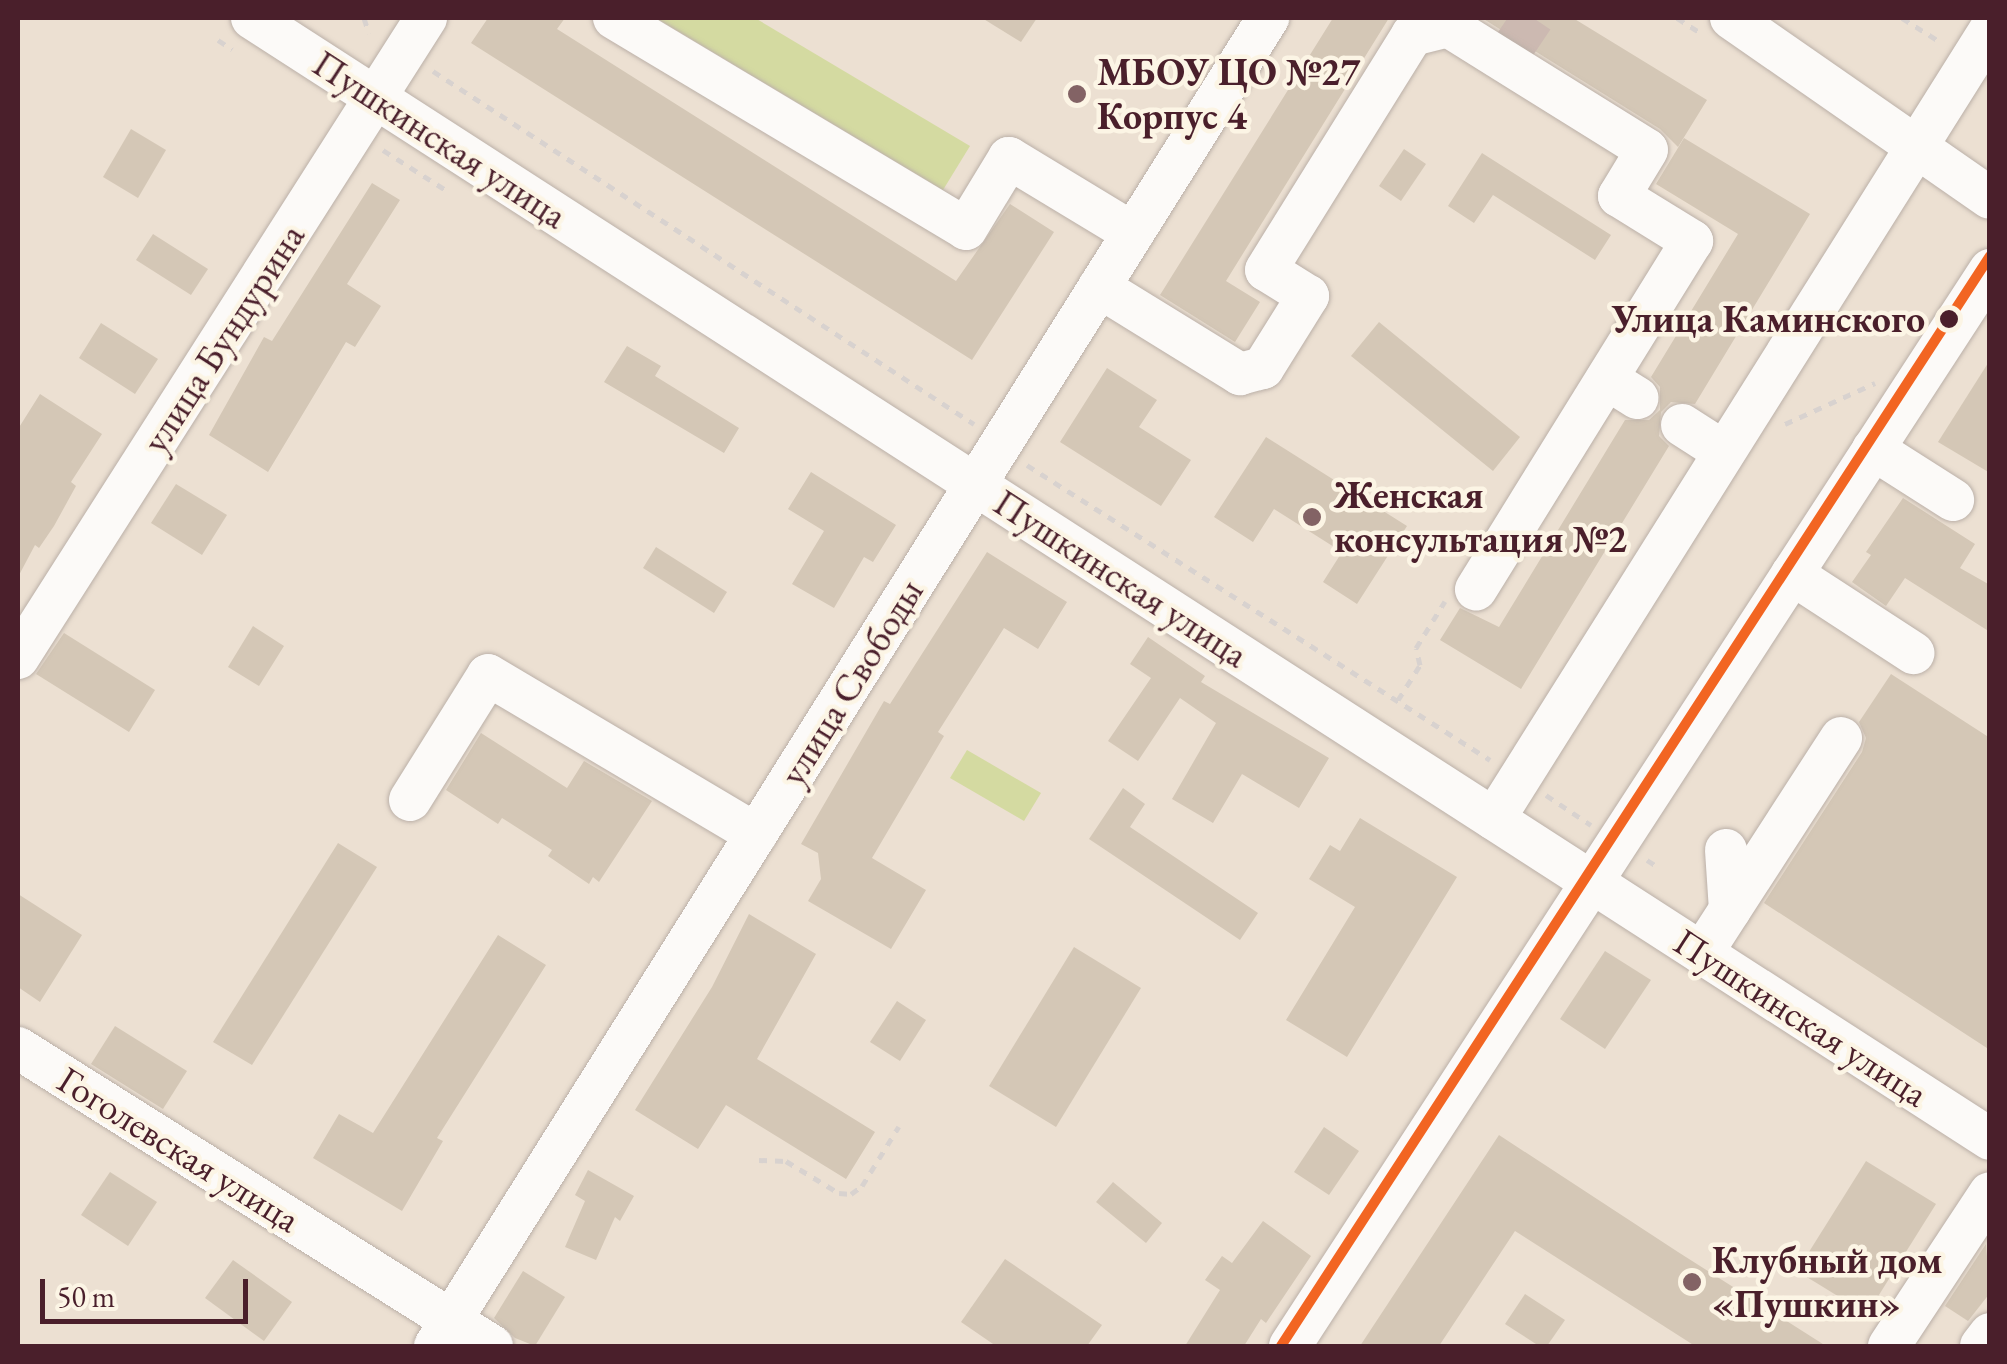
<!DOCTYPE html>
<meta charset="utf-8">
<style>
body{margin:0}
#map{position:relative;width:2007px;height:1364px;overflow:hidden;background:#ece0d2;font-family:"EB Garamond",serif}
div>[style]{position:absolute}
.green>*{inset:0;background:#d4daa1}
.building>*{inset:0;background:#d4c7b6}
.minor-tunnel>*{height:42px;margin-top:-21px;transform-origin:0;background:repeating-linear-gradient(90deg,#ccb9b1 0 42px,transparent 0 63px)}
.path>*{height:5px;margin-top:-2.5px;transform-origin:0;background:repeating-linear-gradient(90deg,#d8d2cf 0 8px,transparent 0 16px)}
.roads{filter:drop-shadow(0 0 2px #bbb0a8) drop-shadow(0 0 2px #bbb0a8)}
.minor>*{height:42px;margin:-21px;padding:0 21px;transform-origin:21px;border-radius:21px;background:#fcfaf8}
.tram-1>*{height:10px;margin:-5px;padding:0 5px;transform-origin:5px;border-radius:5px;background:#f26522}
.dots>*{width:28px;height:28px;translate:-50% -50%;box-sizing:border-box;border:5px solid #fcf5e5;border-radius:50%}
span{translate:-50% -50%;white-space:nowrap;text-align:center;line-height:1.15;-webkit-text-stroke:9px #fcf5e5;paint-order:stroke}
.poi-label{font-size:38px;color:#4a1f2b;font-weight:700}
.left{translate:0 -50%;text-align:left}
.street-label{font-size:38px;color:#4a1f2b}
.stop-label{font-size:38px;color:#4a1f2b;font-weight:700}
.right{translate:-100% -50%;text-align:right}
.frame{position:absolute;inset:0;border:20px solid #4a1f2b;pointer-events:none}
.scale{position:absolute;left:40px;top:1279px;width:208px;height:45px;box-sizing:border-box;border:5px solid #4a1f2b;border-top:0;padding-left:12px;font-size:30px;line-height:35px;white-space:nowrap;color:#4a1f2b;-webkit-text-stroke:8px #fcf5e5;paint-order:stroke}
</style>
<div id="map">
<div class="green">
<div style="clip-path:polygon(656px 18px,755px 18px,970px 146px,943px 190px)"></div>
<div style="clip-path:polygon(967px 750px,1041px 793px,1024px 821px,950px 778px)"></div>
</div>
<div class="building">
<div style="clip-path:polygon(488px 18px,565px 18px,557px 29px,956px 281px,1010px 204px,1054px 232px,972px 360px,471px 43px)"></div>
<div style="clip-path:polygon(982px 18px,1037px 18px,1021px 42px)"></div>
<div style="clip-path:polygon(1333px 18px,1389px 18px,1226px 281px,1260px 302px,1235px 342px,1160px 295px)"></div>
<div style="clip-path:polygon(1482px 18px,1573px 18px,1707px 100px,1678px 147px,1660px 129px)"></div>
<div style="clip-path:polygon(131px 129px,166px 150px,138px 198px,103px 177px)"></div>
<div style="clip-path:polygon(1684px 138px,1810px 214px,1695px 404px,1671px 402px,1661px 412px,1659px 436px,1669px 446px,1521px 689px,1440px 640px,1460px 608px,1499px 627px,1625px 420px,1649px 420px,1660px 410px,1660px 387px,1651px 377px,1738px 234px,1656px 184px)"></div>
<div style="clip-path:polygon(1404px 149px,1426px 164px,1401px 201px,1379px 186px)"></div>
<div style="clip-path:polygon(1482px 153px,1611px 235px,1595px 260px,1493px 195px,1474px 223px,1448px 206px)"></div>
<div style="clip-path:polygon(372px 183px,400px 200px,347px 284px,381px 306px,355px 347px,346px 342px,268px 472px,209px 435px,264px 337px,272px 341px)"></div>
<div style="clip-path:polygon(153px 234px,208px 269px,191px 295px,136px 260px)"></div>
<div style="clip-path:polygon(1379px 322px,1520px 437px,1493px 471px,1351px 356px)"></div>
<div style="clip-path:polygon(101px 323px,158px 359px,135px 394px,79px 358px)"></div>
<div style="clip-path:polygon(627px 346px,661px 366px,655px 376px,739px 428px,724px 453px,604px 382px)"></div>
<div style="clip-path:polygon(1990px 360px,1990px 473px,1938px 442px)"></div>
<div style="clip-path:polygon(1107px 368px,1157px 400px,1139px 427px,1191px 460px,1161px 506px,1060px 442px)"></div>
<div style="clip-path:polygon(40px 394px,102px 434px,71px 482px,76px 486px,54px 526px,39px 548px,35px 545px,18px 577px,18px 429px)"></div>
<div style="clip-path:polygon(1266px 437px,1407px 526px,1357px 604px,1323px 582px,1342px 552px,1274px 509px,1253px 542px,1214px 517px)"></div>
<div style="clip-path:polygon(811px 472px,896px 525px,873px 562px,864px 557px,834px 608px,792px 584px,824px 531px,788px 509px)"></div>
<div style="clip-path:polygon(176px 484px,227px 515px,202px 555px,151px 523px)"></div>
<div style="clip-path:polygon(1903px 498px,1975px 544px,1960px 568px,1990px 585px,1990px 632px,1905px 578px,1886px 606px,1852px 582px,1871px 555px,1866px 552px)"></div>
<div style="clip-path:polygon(656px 547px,727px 592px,714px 613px,643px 568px)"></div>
<div style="clip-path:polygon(987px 552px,1067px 602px,1038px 649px,1004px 628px,938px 732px,944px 736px,872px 858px,926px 890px,891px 949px,808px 901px,821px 879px,818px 853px,801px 844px,884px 701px,890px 704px)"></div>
<div style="clip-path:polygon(253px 626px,284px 646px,259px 686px,228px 667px)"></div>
<div style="clip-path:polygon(64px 633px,155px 690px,129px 732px,36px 674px)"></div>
<div style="clip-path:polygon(1148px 637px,1205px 676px,1201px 682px,1329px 758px,1299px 808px,1242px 774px,1213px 823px,1172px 799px,1216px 723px,1180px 698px,1138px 761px,1108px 741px,1151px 678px,1130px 664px)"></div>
<div style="clip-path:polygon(1891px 674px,1990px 738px,1990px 1050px,1764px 903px,1862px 752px,1866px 738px,1859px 722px)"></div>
<div style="clip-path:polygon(481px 733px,567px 788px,584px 761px,652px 801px,599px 882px,593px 877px,589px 884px,548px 856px,552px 850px,502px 818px,498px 824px,446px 790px)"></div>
<div style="clip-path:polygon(1123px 788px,1145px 804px,1130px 827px,1258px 913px,1240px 940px,1089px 839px)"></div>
<div style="clip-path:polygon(1360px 818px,1457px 877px,1347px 1057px,1286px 1020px,1355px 907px,1309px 879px,1330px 845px,1340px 851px)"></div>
<div style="clip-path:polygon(338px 843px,377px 867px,252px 1065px,213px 1042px)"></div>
<div style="clip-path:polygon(18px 894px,82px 935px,40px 1002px,18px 987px)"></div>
<div style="clip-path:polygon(749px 914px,816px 954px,757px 1059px,875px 1132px,846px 1179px,726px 1105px,698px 1149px,635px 1110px,712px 987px)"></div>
<div style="clip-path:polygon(498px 935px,546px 965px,437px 1138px,443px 1141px,402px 1211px,313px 1158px,339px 1114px,373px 1133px)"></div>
<div style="clip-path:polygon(1074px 947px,1141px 988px,1056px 1127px,989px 1086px)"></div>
<div style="clip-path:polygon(1605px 951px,1651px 980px,1605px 1049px,1560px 1019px)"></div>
<div style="clip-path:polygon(897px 1001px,926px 1020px,900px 1061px,870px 1042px)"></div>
<div style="clip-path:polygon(115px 1026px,187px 1071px,163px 1109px,91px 1064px)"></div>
<div style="clip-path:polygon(1324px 1127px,1359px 1151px,1329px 1195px,1294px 1172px)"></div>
<div style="clip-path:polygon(1499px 1135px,1678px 1252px,1826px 1346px,1695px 1346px,1515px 1231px,1439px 1346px,1360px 1346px)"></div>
<div style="clip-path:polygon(1866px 1161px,1936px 1204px,1867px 1314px,1797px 1271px)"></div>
<div style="clip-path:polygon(588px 1170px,634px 1196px,620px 1221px,615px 1217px,596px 1260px,565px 1247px,585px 1201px,575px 1195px)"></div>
<div style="clip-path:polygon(110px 1172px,157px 1202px,128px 1246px,81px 1215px)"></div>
<div style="clip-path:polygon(1113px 1182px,1162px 1223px,1146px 1243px,1096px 1202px)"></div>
<div style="clip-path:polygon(1263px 1221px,1311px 1256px,1266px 1323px,1261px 1319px,1244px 1346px,1185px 1346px,1220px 1290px,1205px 1280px,1222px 1256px,1232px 1263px)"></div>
<div style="clip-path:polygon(1986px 1244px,1990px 1293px,1968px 1321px,1945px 1306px)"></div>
<div style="clip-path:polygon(1005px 1259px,1102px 1325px,1087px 1346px,996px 1346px,961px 1322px)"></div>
<div style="clip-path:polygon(233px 1260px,292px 1302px,264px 1341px,205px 1298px)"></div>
<div style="clip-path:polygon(523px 1271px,565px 1297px,535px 1346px,515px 1338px,494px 1318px)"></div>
<div style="clip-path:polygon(1525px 1294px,1565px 1320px,1547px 1346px,1539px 1346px,1505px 1324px)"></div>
</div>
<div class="minor-tunnel">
<div style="left:1514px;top:46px;width:34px;rotate:-56deg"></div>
</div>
<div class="path">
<div style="left:364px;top:18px;width:16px;rotate:72deg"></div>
<div style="left:1677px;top:18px;width:26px;rotate:32deg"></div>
<div style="left:1902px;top:18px;width:47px;rotate:32deg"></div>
<div style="left:218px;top:40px;width:17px;rotate:33deg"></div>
<div style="left:433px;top:71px;width:646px;rotate:33.12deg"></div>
<div style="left:383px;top:150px;width:78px;rotate:32.5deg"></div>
<div style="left:1785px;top:424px;width:99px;rotate:-24.5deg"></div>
<div style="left:1027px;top:465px;width:549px;rotate:32.5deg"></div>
<div style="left:1398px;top:700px;width:41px;rotate:-57.8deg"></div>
<div style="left:1420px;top:665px;width:17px;rotate:-103deg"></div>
<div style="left:1416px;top:648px;width:55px;rotate:-58.3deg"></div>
<div style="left:1546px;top:795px;width:54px;rotate:33.7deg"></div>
<div style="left:1647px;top:860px;width:13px;rotate:32deg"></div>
<div style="left:759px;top:1160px;width:27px;rotate:2deg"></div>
<div style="left:786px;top:1161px;width:62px;rotate:31.1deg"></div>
<div style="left:839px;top:1193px;width:12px;rotate:5deg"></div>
<div style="left:851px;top:1194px;width:14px;rotate:-36deg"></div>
<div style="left:862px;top:1186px;width:70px;rotate:-58.3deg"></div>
</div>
<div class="roads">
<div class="minor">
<div style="left:252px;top:18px;width:2068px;rotate:32.82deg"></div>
<div style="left:614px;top:18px;width:410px;rotate:30.9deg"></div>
<div style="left:966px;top:229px;width:83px;rotate:-58.8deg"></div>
<div style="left:1009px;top:158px;width:145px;rotate:31.2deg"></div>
<div style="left:1731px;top:18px;width:315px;rotate:34.8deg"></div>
<div style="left:1099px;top:287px;width:166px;rotate:31.7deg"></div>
<div style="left:1240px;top:374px;width:24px;rotate:-15deg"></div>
<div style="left:1263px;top:368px;width:85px;rotate:-58deg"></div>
<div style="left:1308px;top:296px;width:49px;rotate:-148.2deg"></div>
<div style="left:1266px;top:270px;width:277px;rotate:-58.1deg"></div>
<div style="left:1412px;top:35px;width:37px;rotate:-14deg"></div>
<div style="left:1448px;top:26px;width:234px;rotate:31.9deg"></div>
<div style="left:1647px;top:150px;width:54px;rotate:121.3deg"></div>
<div style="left:1619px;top:196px;width:86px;rotate:31.7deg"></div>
<div style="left:1692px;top:241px;width:410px;rotate:121.8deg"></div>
<div style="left:1607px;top:379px;width:36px;rotate:32deg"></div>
<div style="left:1682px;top:425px;width:50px;rotate:32.7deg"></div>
<div style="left:1873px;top:449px;width:95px;rotate:32.5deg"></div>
<div style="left:1792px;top:574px;width:145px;rotate:33.1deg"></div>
<div style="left:18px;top:658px;width:759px;rotate:-57.48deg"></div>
<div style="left:410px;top:800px;width:147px;rotate:-58deg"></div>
<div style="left:488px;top:675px;width:312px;rotate:30.7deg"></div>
<div style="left:1494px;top:819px;width:932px;rotate:-57.84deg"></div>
<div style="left:1726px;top:850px;width:60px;rotate:86.2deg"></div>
<div style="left:1702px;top:953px;width:256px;rotate:-57.1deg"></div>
<div style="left:18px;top:1048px;width:560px;rotate:32.16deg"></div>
<div style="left:435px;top:1346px;width:1568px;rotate:-57.9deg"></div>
<div style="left:1290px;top:1346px;width:1284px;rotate:-56.95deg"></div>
<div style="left:1889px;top:1346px;width:183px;rotate:-56.6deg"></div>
<div style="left:1981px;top:1346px;width:15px;rotate:-53deg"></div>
</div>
</div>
<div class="tram-1">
<div style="left:1281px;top:1346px;width:1300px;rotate:-56.96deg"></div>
</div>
<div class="dots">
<div style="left:1077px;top:94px;background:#836365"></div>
<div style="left:1949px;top:319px;background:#4a1f2b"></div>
<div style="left:1312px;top:517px;background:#836365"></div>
<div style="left:1692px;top:1282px;background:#836365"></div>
</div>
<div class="poi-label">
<span class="left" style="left:1097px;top:94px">МБОУ ЦО №27<br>Корпус 4</span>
<span class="left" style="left:1334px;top:517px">Женская<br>консультация №2</span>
<span class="left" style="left:1712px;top:1282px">Клубный дом<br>«Пушкин»</span>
</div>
<div class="street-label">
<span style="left:440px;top:139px;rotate:33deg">Пушкинская улица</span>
<span style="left:223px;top:338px;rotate:-57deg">улица Бундурина</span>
<span style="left:1121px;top:578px;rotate:33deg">Пушкинская улица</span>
<span style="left:851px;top:682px;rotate:-58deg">улица Свободы</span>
<span style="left:1801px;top:1017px;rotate:33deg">Пушкинская улица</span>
<span style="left:179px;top:1149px;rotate:32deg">Гоголевская улица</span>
</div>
<div class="stop-label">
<span class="right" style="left:1925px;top:319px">Улица Каминского</span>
</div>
<div class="frame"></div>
<div class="scale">50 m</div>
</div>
